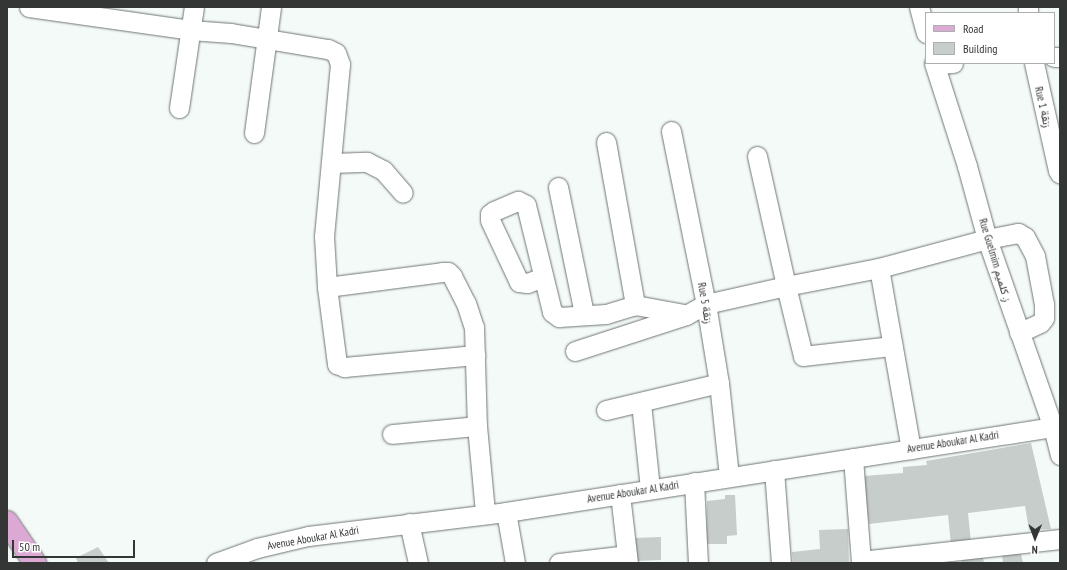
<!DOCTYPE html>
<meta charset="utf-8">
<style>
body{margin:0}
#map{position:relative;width:1067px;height:570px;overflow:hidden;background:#f3faf7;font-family:"PT Sans Narrow",Vazirmatn,sans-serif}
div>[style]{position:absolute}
.building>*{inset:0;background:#c6cdca}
.roads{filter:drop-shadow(0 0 1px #6f7572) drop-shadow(0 0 1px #6f7572)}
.minor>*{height:19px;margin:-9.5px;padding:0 9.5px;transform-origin:9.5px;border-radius:9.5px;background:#fff}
.major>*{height:22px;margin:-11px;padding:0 11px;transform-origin:11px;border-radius:11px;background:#dca9d5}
span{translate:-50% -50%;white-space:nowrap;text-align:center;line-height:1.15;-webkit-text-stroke:3px #fff;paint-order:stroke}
.street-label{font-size:11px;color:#333635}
.frame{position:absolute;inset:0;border:8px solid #333635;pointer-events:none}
.legend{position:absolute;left:925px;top:12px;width:130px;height:52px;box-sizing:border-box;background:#fff;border:1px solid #adafae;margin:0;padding:5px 7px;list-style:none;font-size:12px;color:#333635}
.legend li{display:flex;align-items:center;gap:8px;height:20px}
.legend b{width:20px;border:1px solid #adafae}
.north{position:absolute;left:1015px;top:518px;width:40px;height:40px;-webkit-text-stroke:3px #fff;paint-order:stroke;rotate:181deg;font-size:11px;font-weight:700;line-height:16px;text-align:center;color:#333635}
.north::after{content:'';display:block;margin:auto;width:14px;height:18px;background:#333635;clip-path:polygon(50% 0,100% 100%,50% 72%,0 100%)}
.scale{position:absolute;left:12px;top:540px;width:123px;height:18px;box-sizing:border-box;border:2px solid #333635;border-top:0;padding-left:5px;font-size:12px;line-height:14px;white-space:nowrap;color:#333635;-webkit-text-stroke:3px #fff;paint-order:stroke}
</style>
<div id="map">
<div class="building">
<div style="clip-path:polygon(1031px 443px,1051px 529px,1029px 530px,1025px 506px,968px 513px,971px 543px,951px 545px,948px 515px,869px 524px,864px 476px,903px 473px,903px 467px,927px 465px,926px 461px)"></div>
<div style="clip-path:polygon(725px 495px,735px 495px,737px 535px,727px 536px,727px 544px,706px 544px,707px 501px,725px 499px)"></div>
<div style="clip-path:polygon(848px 529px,849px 563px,793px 563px,792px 552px,820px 549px,819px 530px)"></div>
<div style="clip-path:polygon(661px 537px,661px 560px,635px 561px,634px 538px)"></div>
<div style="clip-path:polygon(98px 547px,109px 563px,78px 563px,76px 558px)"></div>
<div style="clip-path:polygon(1002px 554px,1021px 554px,1023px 563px,1003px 563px)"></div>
<div style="clip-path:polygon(983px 557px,984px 563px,962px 563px,962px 559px)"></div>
</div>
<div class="roads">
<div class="minor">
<div style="left:29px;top:7px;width:163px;rotate:8.1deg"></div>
<div style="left:190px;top:30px;width:41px;rotate:4.2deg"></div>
<div style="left:231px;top:33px;width:98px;rotate:9.4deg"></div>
<div style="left:328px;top:49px;width:9px;rotate:27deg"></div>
<div style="left:336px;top:53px;width:12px;rotate:70deg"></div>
<div style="left:340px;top:64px;width:173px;rotate:95.3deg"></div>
<div style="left:324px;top:236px;width:51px;rotate:86.6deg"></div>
<div style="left:327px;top:287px;width:78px;rotate:82.6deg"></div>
<div style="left:337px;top:364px;width:8px;rotate:23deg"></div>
<div style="left:344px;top:367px;width:132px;rotate:-5.2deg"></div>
<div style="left:919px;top:7px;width:27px;rotate:75deg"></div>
<div style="left:1028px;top:7px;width:6px;rotate:90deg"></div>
<div style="left:1054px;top:57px;width:6px"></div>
<div style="left:934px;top:63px;width:108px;rotate:72.2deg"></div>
<div style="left:967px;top:166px;width:76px;rotate:74.7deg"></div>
<div style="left:987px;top:239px;width:199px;rotate:70.7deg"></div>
<div style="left:1053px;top:427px;width:29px;rotate:76deg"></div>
<div style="left:1034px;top:63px;width:110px;rotate:77.4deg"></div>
<div style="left:1058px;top:170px;width:4px;rotate:63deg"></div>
<div style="left:935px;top:64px;width:18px;rotate:-3deg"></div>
<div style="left:179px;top:108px;width:102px;rotate:-81.6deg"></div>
<div style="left:671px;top:131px;width:177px;rotate:78.6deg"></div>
<div style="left:706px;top:304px;width:80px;rotate:80.7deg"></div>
<div style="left:719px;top:383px;width:94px;rotate:83.9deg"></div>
<div style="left:254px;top:133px;width:127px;rotate:-82.3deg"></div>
<div style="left:606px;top:142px;width:166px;rotate:79.9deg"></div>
<div style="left:757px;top:156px;width:133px;rotate:77.4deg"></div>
<div style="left:786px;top:286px;width:72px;rotate:76.3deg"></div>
<div style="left:803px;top:356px;width:90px;rotate:-6.4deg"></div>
<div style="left:331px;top:163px;width:36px;rotate:-2deg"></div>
<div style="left:367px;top:162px;width:18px;rotate:27deg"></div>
<div style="left:383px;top:170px;width:30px;rotate:49deg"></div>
<div style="left:558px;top:187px;width:130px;rotate:78.4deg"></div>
<div style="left:879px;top:268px;width:184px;rotate:80deg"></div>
<div style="left:543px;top:277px;width:17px;rotate:159deg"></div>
<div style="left:527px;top:283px;width:8px;rotate:-173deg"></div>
<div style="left:519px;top:282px;width:68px;rotate:-115.1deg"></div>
<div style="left:490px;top:220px;width:6px;rotate:-90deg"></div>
<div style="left:490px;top:214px;width:5px;rotate:-37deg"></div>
<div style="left:494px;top:211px;width:26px;rotate:-23deg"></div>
<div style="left:518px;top:201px;width:9px;rotate:27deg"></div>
<div style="left:526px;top:205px;width:110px;rotate:76.3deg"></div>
<div style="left:552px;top:312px;width:9px;rotate:36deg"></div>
<div style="left:559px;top:317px;width:47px;rotate:-3.7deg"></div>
<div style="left:606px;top:314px;width:30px;rotate:-17deg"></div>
<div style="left:635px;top:305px;width:50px;rotate:10.4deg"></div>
<div style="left:327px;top:287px;width:116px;rotate:-7.4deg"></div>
<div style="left:442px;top:272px;width:6px"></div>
<div style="left:448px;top:272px;width:6px;rotate:45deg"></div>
<div style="left:452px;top:276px;width:30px;rotate:63deg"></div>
<div style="left:466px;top:303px;width:25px;rotate:72deg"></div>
<div style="left:474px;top:327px;width:99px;rotate:88.3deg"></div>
<div style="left:477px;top:426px;width:87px;rotate:84.7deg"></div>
<div style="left:575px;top:351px;width:117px;rotate:-18deg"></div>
<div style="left:686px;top:315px;width:23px;rotate:-29deg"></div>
<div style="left:706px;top:304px;width:82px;rotate:-12.7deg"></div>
<div style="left:786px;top:286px;width:95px;rotate:-11deg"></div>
<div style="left:879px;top:268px;width:112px;rotate:-15deg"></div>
<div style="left:987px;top:239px;width:32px;rotate:-11deg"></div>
<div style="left:1018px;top:233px;width:8px;rotate:30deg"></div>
<div style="left:1025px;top:237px;width:21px;rotate:62deg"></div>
<div style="left:1035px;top:256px;width:49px;rotate:79.4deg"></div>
<div style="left:1044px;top:304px;width:14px;rotate:90deg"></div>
<div style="left:1044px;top:318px;width:6px;rotate:129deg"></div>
<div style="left:1040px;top:323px;width:23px;rotate:155deg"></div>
<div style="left:641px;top:403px;width:85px;rotate:84deg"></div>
<div style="left:606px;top:410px;width:116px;rotate:-13.4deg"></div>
<div style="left:392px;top:434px;width:85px;rotate:-5.4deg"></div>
<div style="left:853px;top:458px;width:105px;rotate:85.6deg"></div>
<div style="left:774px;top:470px;width:93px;rotate:85.7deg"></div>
<div style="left:694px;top:482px;width:81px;rotate:87.2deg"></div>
<div style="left:620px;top:494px;width:69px;rotate:83.4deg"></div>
<div style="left:506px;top:512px;width:52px;rotate:80deg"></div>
<div style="left:409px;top:523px;width:41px;rotate:77.3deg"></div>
<div style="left:861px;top:561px;width:200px;rotate:-6.3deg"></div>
<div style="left:216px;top:563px;width:44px;rotate:-20.1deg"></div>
<div style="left:257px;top:548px;width:52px;rotate:-13.2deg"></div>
<div style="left:308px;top:536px;width:199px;rotate:-6.9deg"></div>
<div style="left:506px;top:512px;width:554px;rotate:-8.83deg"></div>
<div style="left:1053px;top:427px;width:7px;rotate:8deg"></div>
<div style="left:559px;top:563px;width:68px;rotate:-6.7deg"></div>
</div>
<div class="major">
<div style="left:7px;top:522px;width:50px;rotate:55.7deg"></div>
</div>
</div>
<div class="street-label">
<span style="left:1043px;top:107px;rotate:77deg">Rue 1 زنقة</span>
<span style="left:995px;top:260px;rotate:73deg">Rue Guelmim ز. كلميم</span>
<span style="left:705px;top:303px;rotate:80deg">Rue 5 زنقة</span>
<span style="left:953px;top:442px;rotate:-9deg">Avenue Aboukar Al Kadri</span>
<span style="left:633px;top:492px;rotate:-9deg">Avenue Aboukar Al Kadri</span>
<span style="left:313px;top:538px;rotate:-10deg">Avenue Aboukar Al Kadri</span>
</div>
<div class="frame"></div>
<ul class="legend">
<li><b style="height:5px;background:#dca9d5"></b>Road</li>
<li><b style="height:11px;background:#c6cdca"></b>Building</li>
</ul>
<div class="north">N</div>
<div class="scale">50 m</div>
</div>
